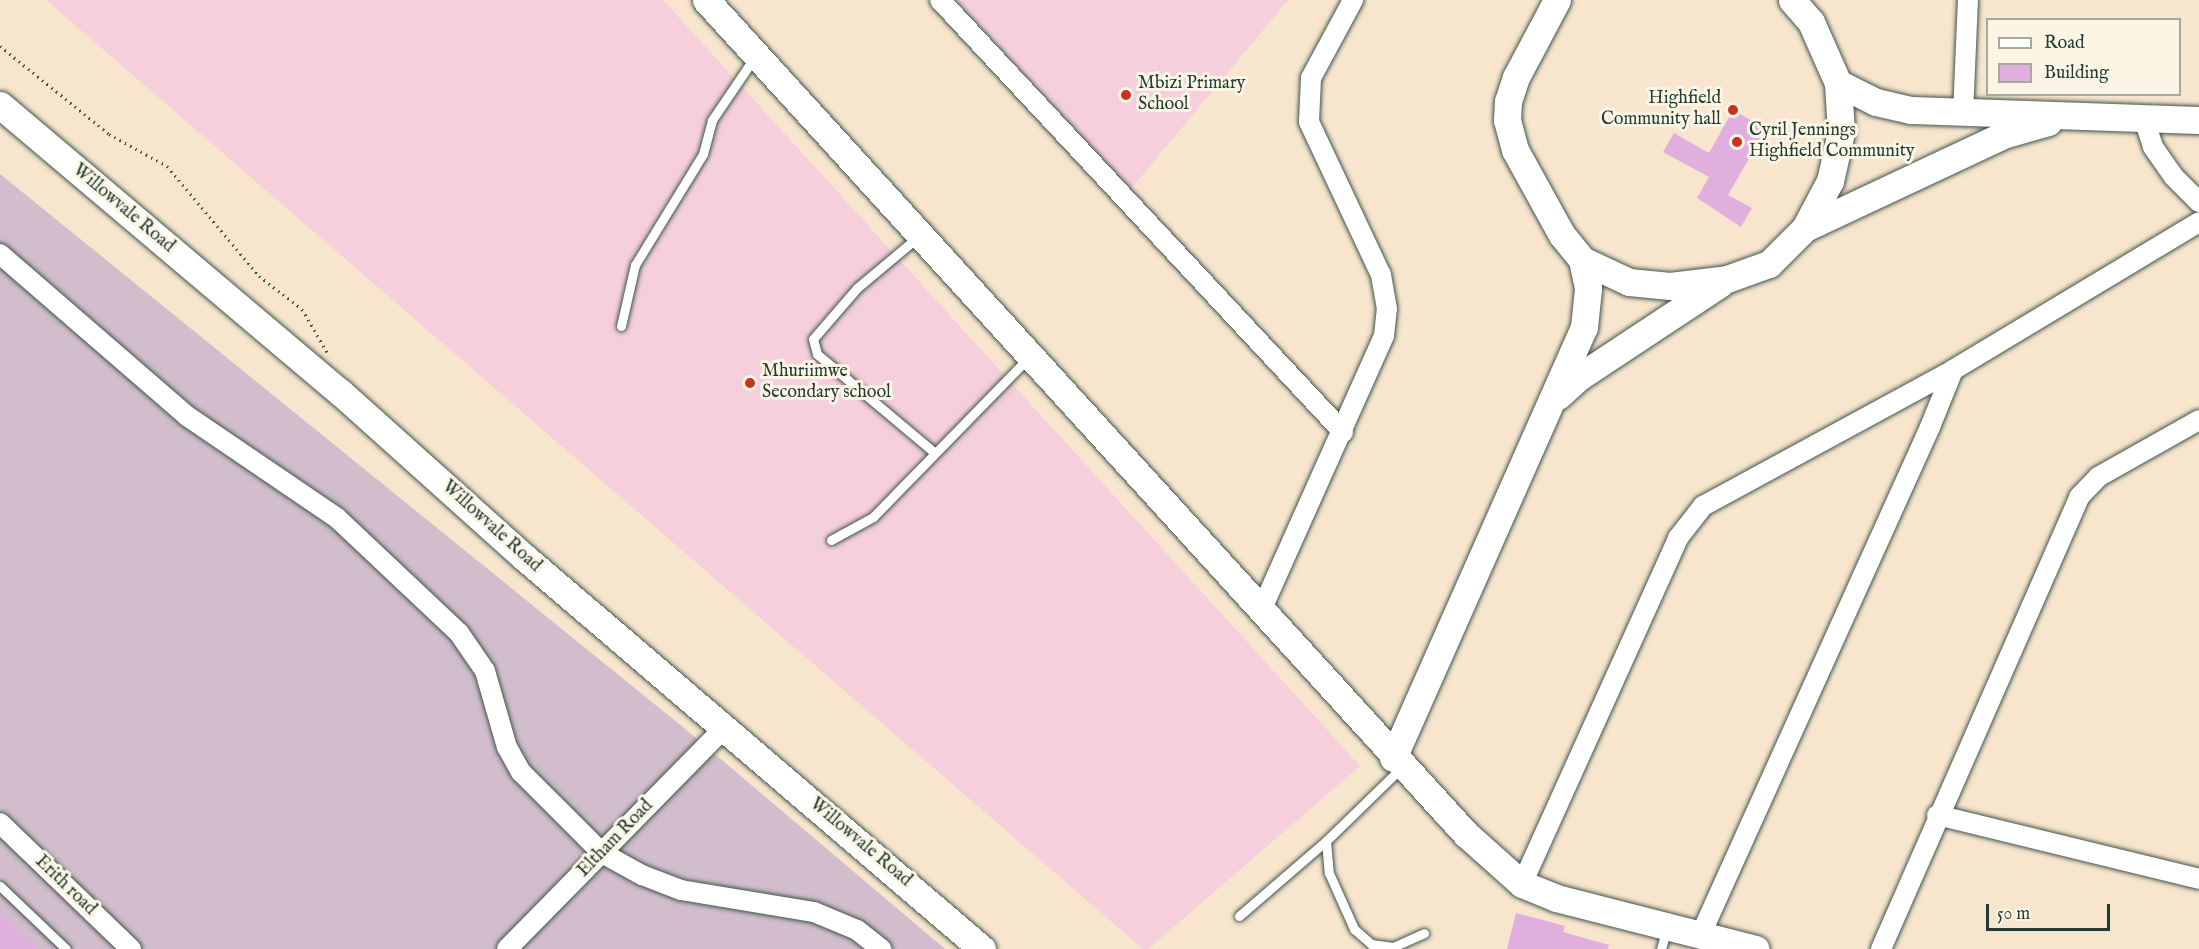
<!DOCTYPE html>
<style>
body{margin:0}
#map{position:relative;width:2199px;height:949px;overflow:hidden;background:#f7e5cd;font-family:"IM FELL English",serif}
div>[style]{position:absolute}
.built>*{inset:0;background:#f5cfdb}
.industrial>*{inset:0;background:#d1bdcc}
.building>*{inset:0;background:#e1afdd}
.path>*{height:3px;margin-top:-1.5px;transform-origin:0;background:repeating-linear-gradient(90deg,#3f564b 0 1.5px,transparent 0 6px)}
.roads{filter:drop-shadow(0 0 2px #3f564b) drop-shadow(0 0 2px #3f564b)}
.lane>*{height:9px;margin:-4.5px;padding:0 4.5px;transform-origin:4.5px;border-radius:4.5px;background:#fff}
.street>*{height:20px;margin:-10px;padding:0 10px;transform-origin:10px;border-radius:10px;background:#fff}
.secondary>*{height:27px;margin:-13.5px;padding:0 13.5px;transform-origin:13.5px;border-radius:13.5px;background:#fff}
.dots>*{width:16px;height:16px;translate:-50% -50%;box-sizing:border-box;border:3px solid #fcf5e5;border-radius:50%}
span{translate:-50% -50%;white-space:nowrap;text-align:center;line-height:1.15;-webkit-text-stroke:6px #fcf5e5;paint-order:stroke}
.poi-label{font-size:18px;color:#1f3d34}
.left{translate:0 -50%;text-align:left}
.right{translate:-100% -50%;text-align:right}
.street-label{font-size:18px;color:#1f3d34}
.legend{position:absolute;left:1986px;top:18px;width:195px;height:78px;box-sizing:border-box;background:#fcf5e5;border:2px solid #a4ab9e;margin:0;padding:8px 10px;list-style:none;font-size:18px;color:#1f3d34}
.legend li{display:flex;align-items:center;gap:12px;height:30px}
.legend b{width:30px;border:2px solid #a4ab9e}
.scale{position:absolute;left:1986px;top:904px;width:124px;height:27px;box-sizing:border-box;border:3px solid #1f3d34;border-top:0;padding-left:8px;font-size:18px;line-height:21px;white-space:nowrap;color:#1f3d34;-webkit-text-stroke:4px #fcf5e5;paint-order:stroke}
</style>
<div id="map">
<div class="built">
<div style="clip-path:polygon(46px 0,663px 0,1360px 766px,1148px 949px,1143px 949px)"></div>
<div style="clip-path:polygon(956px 0,1288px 0,1130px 190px)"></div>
</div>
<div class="industrial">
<div style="clip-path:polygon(0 174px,684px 728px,945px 949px,0 949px)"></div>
</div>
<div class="building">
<div style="clip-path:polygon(1733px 110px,1766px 129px,1728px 195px,1752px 208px,1741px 227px,1697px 198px,1709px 177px,1663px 152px,1674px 133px,1709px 153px)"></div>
<div style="clip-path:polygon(0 913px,38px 949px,0 949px)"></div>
<div style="clip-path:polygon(1516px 913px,1565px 926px,1563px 932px,1609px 945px,1608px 949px,1507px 949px)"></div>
</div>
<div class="path">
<div style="left:0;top:46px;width:140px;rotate:38.9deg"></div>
<div style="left:109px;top:134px;width:66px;rotate:28.9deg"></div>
<div style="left:167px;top:166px;width:143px;rotate:50.1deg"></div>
<div style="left:259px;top:276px;width:54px;rotate:37.5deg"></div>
<div style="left:302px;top:309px;width:50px;rotate:59.8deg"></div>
</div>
<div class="roads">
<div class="lane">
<div style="left:919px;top:236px;width:81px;rotate:140deg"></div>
<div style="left:857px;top:288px;width:67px;rotate:130.8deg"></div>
<div style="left:813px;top:339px;width:16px;rotate:75deg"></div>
<div style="left:817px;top:354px;width:154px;rotate:40deg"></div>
<div style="left:621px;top:326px;width:63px;rotate:-77.1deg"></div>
<div style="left:635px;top:265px;width:130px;rotate:-58.5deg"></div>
<div style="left:703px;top:154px;width:35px;rotate:-75deg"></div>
<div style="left:712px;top:120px;width:75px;rotate:-55.9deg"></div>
<div style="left:831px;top:540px;width:48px;rotate:-28.7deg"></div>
<div style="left:873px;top:517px;width:223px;rotate:-45.7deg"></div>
<div style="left:1326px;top:841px;width:32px;rotate:85deg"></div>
<div style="left:1329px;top:873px;width:61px;rotate:65.9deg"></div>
<div style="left:1354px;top:929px;width:23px;rotate:41deg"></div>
<div style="left:1371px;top:944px;width:22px;rotate:8deg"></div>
<div style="left:1393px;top:947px;width:34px;rotate:-24deg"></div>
<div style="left:0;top:886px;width:91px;rotate:43.7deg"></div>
<div style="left:1239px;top:916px;width:115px;rotate:-40.8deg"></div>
<div style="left:1326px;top:841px;width:106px;rotate:-44.2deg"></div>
<div style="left:1661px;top:949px;width:22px;rotate:-74deg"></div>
</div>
<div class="street">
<div style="left:940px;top:0;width:591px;rotate:46.99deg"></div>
<div style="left:1963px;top:114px;width:114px;rotate:-87.5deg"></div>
<div style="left:2144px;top:119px;width:29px;rotate:72deg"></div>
<div style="left:2153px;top:147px;width:35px;rotate:55deg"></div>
<div style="left:2173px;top:176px;width:37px;rotate:45deg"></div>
<div style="left:0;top:254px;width:247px;rotate:40.9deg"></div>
<div style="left:187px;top:416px;width:181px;rotate:34.2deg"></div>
<div style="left:337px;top:518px;width:168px;rotate:43.3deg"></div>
<div style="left:459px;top:633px;width:46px;rotate:55.6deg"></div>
<div style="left:485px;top:671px;width:79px;rotate:73.9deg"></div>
<div style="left:507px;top:747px;width:29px;rotate:61deg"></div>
<div style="left:521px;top:772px;width:115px;rotate:45deg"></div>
<div style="left:602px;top:853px;width:46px;rotate:28.8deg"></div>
<div style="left:642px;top:875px;width:42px;rotate:21deg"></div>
<div style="left:681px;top:890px;width:135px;rotate:9.4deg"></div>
<div style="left:814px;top:912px;width:47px;rotate:22.7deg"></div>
<div style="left:857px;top:930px;width:31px;rotate:38deg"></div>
<div style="left:1260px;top:613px;width:303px;rotate:-65.9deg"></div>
<div style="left:1384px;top:336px;width:27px;rotate:-84deg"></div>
<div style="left:1387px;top:309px;width:35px;rotate:-100deg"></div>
<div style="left:1381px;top:275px;width:169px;rotate:-115.2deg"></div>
<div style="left:1309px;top:122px;width:44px;rotate:-87.4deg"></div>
<div style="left:1311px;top:78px;width:89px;rotate:-61.7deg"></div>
<div style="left:1937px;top:815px;width:270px;rotate:13.7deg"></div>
<div style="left:0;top:823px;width:182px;rotate:43.9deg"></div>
<div style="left:1522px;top:884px;width:380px;rotate:-65.7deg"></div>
<div style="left:1678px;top:538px;width:41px;rotate:-52deg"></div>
<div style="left:1703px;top:506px;width:285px;rotate:-28.5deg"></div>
<div style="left:1953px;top:370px;width:287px;rotate:-31deg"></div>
<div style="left:1701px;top:934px;width:556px;rotate:-65.69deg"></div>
<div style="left:1930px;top:427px;width:61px;rotate:-68deg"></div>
<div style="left:507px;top:949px;width:310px;rotate:-45.5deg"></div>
<div style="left:1881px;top:949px;width:493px;rotate:-66.3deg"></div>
<div style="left:2079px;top:497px;width:28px;rotate:-46deg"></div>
<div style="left:2098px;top:477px;width:116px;rotate:-29.4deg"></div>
</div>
<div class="secondary">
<div style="left:706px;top:0;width:1128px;rotate:47.66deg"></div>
<div style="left:1466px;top:834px;width:75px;rotate:41.8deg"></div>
<div style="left:1522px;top:884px;width:37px;rotate:22deg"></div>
<div style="left:1556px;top:898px;width:206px;rotate:14.3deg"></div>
<div style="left:1557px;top:0;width:87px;rotate:118deg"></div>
<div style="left:1516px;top:77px;width:25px;rotate:108deg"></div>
<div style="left:1508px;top:101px;width:19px;rotate:93deg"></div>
<div style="left:1507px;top:120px;width:31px;rotate:75deg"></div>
<div style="left:1515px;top:150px;width:97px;rotate:61.1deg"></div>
<div style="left:1562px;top:235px;width:32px;rotate:51deg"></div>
<div style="left:1582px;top:260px;width:52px;rotate:25.1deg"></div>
<div style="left:1629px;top:282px;width:41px;rotate:5.6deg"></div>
<div style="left:1670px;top:286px;width:57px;rotate:-7deg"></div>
<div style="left:1727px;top:279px;width:45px;rotate:-19.7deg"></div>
<div style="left:1769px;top:264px;width:51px;rotate:-45deg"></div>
<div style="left:1805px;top:228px;width:53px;rotate:-62deg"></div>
<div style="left:1830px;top:181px;width:50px;rotate:-77.3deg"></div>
<div style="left:1841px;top:132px;width:49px;rotate:-93.5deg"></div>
<div style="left:1838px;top:83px;width:67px;rotate:-113.9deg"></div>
<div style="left:1811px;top:22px;width:29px;rotate:-131deg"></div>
<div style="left:1838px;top:83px;width:42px;rotate:26.6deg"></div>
<div style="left:1876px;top:102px;width:36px;rotate:13deg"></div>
<div style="left:1911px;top:110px;width:288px;rotate:2deg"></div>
<div style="left:0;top:105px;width:445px;rotate:40.2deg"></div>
<div style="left:340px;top:392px;width:247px;rotate:41.9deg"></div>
<div style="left:524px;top:557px;width:603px;rotate:40.56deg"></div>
<div style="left:1805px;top:228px;width:222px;rotate:-25.1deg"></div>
<div style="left:2006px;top:134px;width:44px;rotate:-15.9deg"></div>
<div style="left:1558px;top:396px;width:28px;rotate:-42deg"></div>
<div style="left:1579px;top:377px;width:170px;rotate:-33.5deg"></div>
<div style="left:1393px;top:758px;width:471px;rotate:-66.1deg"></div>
<div style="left:1584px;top:327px;width:39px;rotate:-84deg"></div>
<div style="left:1588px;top:288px;width:29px;rotate:-102deg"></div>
</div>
</div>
<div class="dots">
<div style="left:1126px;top:95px;background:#c8321e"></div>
<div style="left:1733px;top:110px;background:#c8321e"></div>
<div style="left:1737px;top:142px;background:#c8321e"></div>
<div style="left:750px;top:383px;background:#c8321e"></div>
</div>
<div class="poi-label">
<span class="left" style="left:1138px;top:95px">Mbizi Primary<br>School</span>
<span class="right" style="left:1721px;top:110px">Highfield<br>Community hall</span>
<span class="left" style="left:1749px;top:142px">Cyril Jennings<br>Highfield Community</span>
<span class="left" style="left:762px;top:383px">Mhuriimwe<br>Secondary school</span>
</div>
<div class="street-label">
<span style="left:123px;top:209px;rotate:40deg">Willowvale Road</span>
<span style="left:491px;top:527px;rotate:42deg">Willowvale Road</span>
<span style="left:616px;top:839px;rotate:-46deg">Eltham Road</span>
<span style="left:860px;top:843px;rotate:40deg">Willowvale Road</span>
<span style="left:65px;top:886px;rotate:44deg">Erith road</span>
</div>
<ul class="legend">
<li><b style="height:8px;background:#fff"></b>Road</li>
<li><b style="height:16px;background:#e1afdd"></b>Building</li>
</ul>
<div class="scale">50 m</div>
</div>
